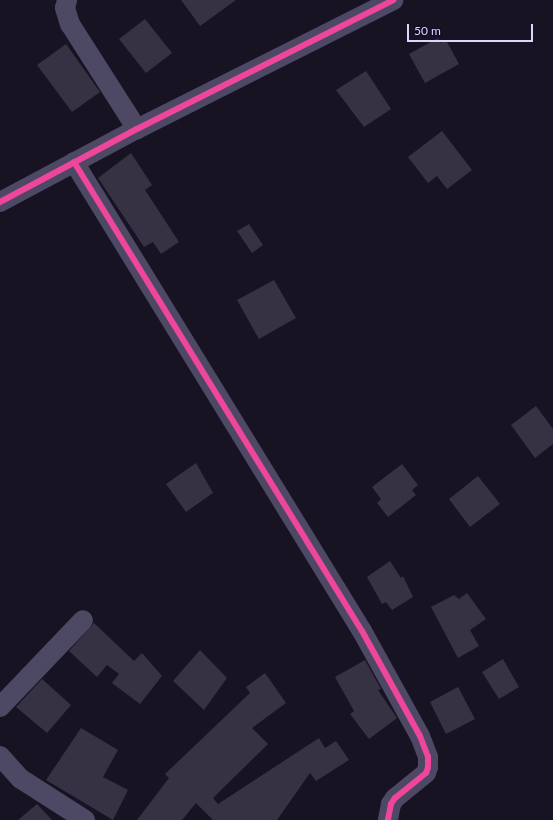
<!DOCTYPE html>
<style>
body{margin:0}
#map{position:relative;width:553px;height:820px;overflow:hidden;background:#181322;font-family:Lato,sans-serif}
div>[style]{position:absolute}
.building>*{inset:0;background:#373144}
.minor>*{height:20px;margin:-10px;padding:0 10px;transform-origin:10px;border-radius:10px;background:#4d4863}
.cycleway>*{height:6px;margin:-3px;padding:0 3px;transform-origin:3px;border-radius:3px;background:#ed469a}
span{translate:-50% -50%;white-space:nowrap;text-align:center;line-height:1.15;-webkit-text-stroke:3.5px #160d28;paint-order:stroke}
.scale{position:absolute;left:407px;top:24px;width:126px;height:18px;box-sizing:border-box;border:2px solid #dfd4ff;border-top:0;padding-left:5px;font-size:12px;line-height:14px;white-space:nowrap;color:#dfd4ff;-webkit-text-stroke:3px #160d28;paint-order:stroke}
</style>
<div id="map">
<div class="building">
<div style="clip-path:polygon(181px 0,236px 0,200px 26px)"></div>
<div style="clip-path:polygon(145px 19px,172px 53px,146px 73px,119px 39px)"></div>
<div style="clip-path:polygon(438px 38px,440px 43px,446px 40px,459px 64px,425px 83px,409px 54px)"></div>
<div style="clip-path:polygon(66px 44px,100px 92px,72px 112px,37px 65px)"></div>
<div style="clip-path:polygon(366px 71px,391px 109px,364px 127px,336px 90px)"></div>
<div style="clip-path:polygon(442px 131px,472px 170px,447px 189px,437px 176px,428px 183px,408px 157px)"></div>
<div style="clip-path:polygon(131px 153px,152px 185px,145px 190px,179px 242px,161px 254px,153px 242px,144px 247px,98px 178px)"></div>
<div style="clip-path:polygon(249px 224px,263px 245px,252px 253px,237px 231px)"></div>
<div style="clip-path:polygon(274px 280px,296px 318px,259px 339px,237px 300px)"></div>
<div style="clip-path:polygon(536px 406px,553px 429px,553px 444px,535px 458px,511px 425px)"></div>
<div style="clip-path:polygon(196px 463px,213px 493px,186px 512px,166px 484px)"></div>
<div style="clip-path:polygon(402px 464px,418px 485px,412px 490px,416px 495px,388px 517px,377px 503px,381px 499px,372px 487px)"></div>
<div style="clip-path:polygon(478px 476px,500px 504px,470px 527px,449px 499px)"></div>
<div style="clip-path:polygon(390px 561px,401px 578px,403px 576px,413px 597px,392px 610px,386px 602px,382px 604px,367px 577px)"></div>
<div style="clip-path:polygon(467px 593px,486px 619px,470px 630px,479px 646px,458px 658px,431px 607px,454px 595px,459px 599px)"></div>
<div style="clip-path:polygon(94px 623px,134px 661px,142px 653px,162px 676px,140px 704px,112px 683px,119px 674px,107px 665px,97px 677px,69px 651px)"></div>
<div style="clip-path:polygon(200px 650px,227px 678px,204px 710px,173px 681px)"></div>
<div style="clip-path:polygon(503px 659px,519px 687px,499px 699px,482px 672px)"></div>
<div style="clip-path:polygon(365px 660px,381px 689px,378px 690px,397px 718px,369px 739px,350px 714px,354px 711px,335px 677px)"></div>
<div style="clip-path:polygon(265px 673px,286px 703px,252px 728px,268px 744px,213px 798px,218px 804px,319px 738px,325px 748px,336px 741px,349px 760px,316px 781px,310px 773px,277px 820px,213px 820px,196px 803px,182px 820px,137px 820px,169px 778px,165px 774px,250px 693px,246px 687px)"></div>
<div style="clip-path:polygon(42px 679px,71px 705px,47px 733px,16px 707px)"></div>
<div style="clip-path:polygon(458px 687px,475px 719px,446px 734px,430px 702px)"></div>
<div style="clip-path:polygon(81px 728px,118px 750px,103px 777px,128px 790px,113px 820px,46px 780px)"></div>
<div style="clip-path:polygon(37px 804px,52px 820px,18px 820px)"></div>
</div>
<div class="minor">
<div style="left:67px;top:0;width:8px;rotate:104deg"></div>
<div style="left:65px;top:8px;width:17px;rotate:73deg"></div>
<div style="left:70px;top:24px;width:125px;rotate:57.5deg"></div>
<div style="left:74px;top:162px;width:550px;rotate:58.45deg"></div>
<div style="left:362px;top:631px;width:120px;rotate:61.1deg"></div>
<div style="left:420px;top:736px;width:22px;rotate:69deg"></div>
<div style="left:428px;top:757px;width:10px;rotate:90deg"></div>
<div style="left:428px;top:767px;width:6px;rotate:108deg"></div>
<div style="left:426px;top:773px;width:40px;rotate:141deg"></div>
<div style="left:395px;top:798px;width:7px;rotate:124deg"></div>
<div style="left:391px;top:804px;width:16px;rotate:101deg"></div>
<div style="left:0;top:202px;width:155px;rotate:-28.1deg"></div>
<div style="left:137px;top:129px;width:287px;rotate:-26.7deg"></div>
<div style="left:0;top:707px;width:120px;rotate:-46.3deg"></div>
<div style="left:0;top:756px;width:31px;rotate:48deg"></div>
<div style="left:21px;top:779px;width:76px;rotate:32.6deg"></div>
</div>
<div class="cycleway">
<div style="left:74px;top:162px;width:550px;rotate:58.45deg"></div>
<div style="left:362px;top:631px;width:120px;rotate:61.1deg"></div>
<div style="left:420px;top:736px;width:22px;rotate:69deg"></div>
<div style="left:428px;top:757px;width:10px;rotate:90deg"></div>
<div style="left:428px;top:767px;width:6px;rotate:108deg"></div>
<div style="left:426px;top:773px;width:40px;rotate:141deg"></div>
<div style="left:395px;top:798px;width:7px;rotate:124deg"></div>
<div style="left:391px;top:804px;width:16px;rotate:101deg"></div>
<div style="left:0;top:202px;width:155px;rotate:-28.1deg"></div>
<div style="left:137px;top:129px;width:287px;rotate:-26.7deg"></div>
</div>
<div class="scale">50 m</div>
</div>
